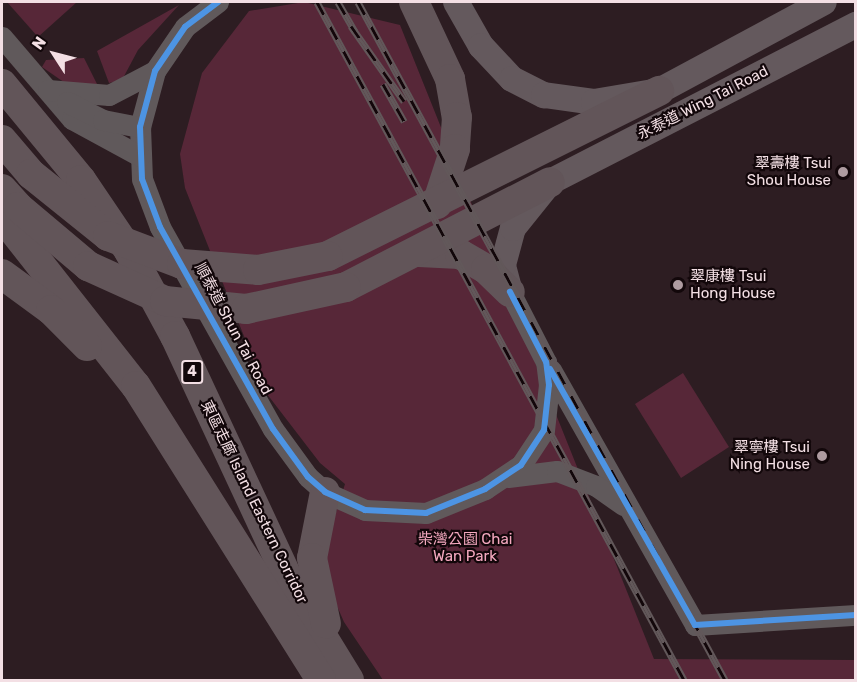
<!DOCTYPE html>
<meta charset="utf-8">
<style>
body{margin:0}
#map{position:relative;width:857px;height:682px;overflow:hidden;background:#2d1d22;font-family:Rubik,"Noto Sans TC",sans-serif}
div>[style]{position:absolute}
.green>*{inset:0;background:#572738}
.minor>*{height:21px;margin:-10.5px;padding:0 10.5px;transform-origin:10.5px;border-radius:10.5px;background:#60595b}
.major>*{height:26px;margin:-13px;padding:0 13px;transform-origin:13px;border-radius:13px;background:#64595d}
.highway>*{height:30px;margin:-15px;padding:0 15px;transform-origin:15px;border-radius:15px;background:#625559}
.rail>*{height:7px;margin-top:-3.5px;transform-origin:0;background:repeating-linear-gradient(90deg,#12070a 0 14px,#62585a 0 28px);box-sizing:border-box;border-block:2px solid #62585a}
.highway-bridge>*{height:30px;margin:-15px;padding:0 15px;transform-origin:15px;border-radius:15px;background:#625559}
.cycleway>*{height:6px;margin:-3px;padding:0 3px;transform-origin:3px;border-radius:3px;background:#4d94e3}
.dots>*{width:16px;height:16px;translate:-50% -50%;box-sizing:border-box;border:3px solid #12070a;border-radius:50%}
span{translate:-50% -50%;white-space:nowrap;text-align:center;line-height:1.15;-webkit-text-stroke:4.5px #12070a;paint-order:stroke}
.shield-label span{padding:2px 4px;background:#12070a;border:2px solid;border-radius:4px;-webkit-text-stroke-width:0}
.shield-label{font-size:14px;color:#f3dfe4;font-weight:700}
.street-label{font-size:15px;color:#f3dfe4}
.poi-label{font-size:15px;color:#f3dfe4}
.right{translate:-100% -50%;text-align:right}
.left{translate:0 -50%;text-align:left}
.park-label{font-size:15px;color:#f4a8bf}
.frame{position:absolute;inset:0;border:3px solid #f3dfe4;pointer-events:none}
.north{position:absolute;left:24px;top:24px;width:60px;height:60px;-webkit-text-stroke:4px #12070a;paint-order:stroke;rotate:306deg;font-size:16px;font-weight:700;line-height:24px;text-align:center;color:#f3dfe4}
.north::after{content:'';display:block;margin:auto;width:21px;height:27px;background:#f3dfe4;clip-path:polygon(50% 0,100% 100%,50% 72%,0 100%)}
</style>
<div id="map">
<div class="green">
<div style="clip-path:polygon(7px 2px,77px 2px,38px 37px)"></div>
<div style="clip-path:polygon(304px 2px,400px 25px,654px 659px,855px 660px,855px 680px,383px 680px,344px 622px,319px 565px,345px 484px,320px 463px,267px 394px,185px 188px,180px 154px,202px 73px,249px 11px)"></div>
<div style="clip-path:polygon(179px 5px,138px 50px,122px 80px,109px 83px,97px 51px)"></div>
<div style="clip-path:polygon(84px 58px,98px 86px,68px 85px,42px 67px,46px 60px)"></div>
<div style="clip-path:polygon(683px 373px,729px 447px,681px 478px,635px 404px)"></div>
</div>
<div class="minor">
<div style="left:218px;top:2px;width:41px;rotate:142.9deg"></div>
<div style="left:185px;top:27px;width:53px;rotate:124.3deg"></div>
<div style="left:155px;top:71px;width:58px;rotate:105deg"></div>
<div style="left:140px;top:127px;width:52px;rotate:87.8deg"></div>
<div style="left:142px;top:179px;width:51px;rotate:69.4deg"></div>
<div style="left:160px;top:227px;width:231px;rotate:60.8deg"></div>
<div style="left:273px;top:429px;width:59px;rotate:53.9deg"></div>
<div style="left:308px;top:477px;width:23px;rotate:41deg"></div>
<div style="left:325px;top:492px;width:44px;rotate:24.2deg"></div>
<div style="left:365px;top:510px;width:61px;rotate:2.8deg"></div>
<div style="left:426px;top:513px;width:64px;rotate:-22.1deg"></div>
<div style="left:485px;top:489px;width:43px;rotate:-33.7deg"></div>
<div style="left:521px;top:465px;width:42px;rotate:-56.7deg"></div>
<div style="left:544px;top:430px;width:45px;rotate:-83.7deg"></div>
<div style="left:549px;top:385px;width:23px;rotate:-97deg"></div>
<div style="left:546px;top:362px;width:79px;rotate:-117.2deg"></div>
<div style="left:2px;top:37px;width:108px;rotate:49.5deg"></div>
<div style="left:72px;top:119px;width:77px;rotate:28.6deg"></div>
<div style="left:48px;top:90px;width:61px;rotate:4.7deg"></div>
<div style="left:109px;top:95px;width:52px;rotate:-27.6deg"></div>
<div style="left:67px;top:102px;width:40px;rotate:26.6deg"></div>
<div style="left:103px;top:120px;width:38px;rotate:11deg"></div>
<div style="left:551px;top:370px;width:293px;rotate:60.5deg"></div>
<div style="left:695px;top:625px;width:161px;rotate:-3.6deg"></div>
<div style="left:508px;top:477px;width:49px;rotate:-7deg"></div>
<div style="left:557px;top:471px;width:42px;rotate:21deg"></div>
<div style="left:596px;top:486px;width:33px;rotate:35deg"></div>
</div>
<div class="major">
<div style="left:456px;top:2px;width:51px;rotate:60.4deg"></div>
<div style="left:481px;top:46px;width:45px;rotate:46.8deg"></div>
<div style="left:512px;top:79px;width:36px;rotate:27deg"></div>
<div style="left:544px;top:95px;width:50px;rotate:8deg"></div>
<div style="left:594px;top:102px;width:66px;rotate:-9.6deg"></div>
<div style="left:659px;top:91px;width:187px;rotate:-28.3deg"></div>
<div style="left:510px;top:292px;width:28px;rotate:-105deg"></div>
<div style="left:503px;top:265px;width:38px;rotate:-75deg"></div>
<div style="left:513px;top:228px;width:59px;rotate:-51.2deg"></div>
<div style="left:550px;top:182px;width:344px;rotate:-27.2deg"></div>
</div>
<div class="highway">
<div style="left:414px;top:2px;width:85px;rotate:64.9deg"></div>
<div style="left:450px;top:79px;width:39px;rotate:80deg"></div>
<div style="left:457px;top:117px;width:32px;rotate:94deg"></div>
<div style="left:455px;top:149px;width:58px;rotate:108.1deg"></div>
<div style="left:2px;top:84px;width:124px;rotate:50.5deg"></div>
<div style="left:81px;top:180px;width:86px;rotate:55.9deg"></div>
<div style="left:129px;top:251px;width:97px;rotate:61.6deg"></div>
<div style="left:175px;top:336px;width:277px;rotate:65deg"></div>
<div style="left:292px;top:587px;width:109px;rotate:58.5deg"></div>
<div style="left:2px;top:140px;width:45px;rotate:49.5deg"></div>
<div style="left:2px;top:189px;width:24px;rotate:48deg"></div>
<div style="left:2px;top:216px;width:216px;rotate:51.8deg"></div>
<div style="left:136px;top:386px;width:347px;rotate:57.8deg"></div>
<div style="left:419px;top:252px;width:41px;rotate:2.8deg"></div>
<div style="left:460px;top:254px;width:30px;rotate:30deg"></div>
<div style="left:486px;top:269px;width:33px;rotate:44deg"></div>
<div style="left:328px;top:256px;width:370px;rotate:-26.5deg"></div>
<div style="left:2px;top:274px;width:61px;rotate:36.3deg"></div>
<div style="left:51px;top:310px;width:51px;rotate:45deg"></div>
<div style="left:346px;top:287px;width:229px;rotate:-27.2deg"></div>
<div style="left:325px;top:492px;width:67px;rotate:101.1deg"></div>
<div style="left:312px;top:558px;width:67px;rotate:78deg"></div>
</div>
<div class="rail">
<div style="left:317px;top:2px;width:771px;rotate:61.57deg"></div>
<div style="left:338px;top:2px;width:34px;rotate:60deg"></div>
<div style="left:358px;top:2px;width:771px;rotate:61.57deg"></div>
<div style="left:351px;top:26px;width:92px;rotate:54.8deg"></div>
<div style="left:383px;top:84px;width:43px;rotate:60.4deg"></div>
</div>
<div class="highway-bridge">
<div style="left:31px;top:174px;width:99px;rotate:38.8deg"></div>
<div style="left:108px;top:236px;width:79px;rotate:20.7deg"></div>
<div style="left:182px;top:264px;width:76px;rotate:4.5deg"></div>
<div style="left:258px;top:270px;width:71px;rotate:-11.3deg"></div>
<div style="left:18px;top:207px;width:92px;rotate:40.1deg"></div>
<div style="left:88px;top:266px;width:85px;rotate:24.4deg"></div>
<div style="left:165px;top:301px;width:81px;rotate:5.6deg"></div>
<div style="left:246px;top:309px;width:102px;rotate:-12.4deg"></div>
</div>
<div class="cycleway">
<div style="left:218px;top:2px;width:41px;rotate:142.9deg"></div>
<div style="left:185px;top:27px;width:53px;rotate:124.3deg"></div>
<div style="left:155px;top:71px;width:58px;rotate:105deg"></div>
<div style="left:140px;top:127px;width:52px;rotate:87.8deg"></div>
<div style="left:142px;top:179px;width:51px;rotate:69.4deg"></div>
<div style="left:160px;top:227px;width:231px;rotate:60.8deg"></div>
<div style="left:273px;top:429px;width:59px;rotate:53.9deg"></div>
<div style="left:308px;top:477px;width:23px;rotate:41deg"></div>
<div style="left:325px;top:492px;width:44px;rotate:24.2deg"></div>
<div style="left:365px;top:510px;width:61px;rotate:2.8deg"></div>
<div style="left:426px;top:513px;width:64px;rotate:-22.1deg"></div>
<div style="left:485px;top:489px;width:43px;rotate:-33.7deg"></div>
<div style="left:521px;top:465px;width:42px;rotate:-56.7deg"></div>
<div style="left:544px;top:430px;width:45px;rotate:-83.7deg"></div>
<div style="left:549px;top:385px;width:23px;rotate:-97deg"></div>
<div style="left:546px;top:362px;width:79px;rotate:-117.2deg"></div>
<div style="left:550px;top:369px;width:294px;rotate:60.5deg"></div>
<div style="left:695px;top:625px;width:161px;rotate:-3.6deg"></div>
</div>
<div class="dots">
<div style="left:843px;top:172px;background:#ae9ba0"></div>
<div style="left:678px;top:285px;background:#ae9ba0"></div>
<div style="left:822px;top:456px;background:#ae9ba0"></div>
</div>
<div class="shield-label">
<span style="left:192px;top:372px">4</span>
</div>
<div class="street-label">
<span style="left:703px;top:103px;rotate:-27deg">永泰道 Wing Tai Road</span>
<span style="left:233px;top:329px;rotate:62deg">順泰道 Shun Tai Road</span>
<span style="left:254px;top:502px;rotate:64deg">東區走廊 Island Eastern Corridor</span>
</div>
<div class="poi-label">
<span class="right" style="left:831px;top:172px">翠壽樓 Tsui<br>Shou House</span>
<span class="left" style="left:690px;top:285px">翠康樓 Tsui<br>Hong House</span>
<span class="right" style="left:810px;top:456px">翠寧樓 Tsui<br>Ning House</span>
</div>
<div class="park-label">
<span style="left:465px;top:548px">柴灣公園 Chai<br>Wan Park</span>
</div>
<div class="frame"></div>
<div class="north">N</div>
</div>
